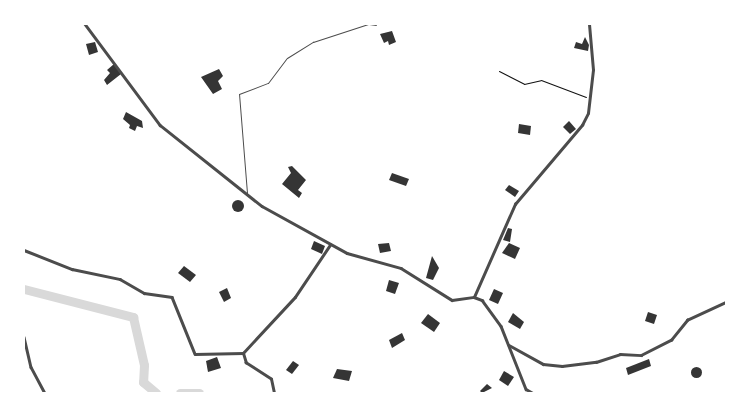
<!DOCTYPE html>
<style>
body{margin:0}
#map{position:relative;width:750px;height:417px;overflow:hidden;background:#fff;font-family:Signika,sans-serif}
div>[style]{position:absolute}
.river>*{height:9px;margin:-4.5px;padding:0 4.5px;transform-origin:4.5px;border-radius:4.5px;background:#d9d9d9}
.building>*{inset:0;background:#353535}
.round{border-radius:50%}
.path>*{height:1px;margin:-0.5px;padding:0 0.5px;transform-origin:0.5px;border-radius:0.5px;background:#111}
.service>*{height:1px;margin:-0.5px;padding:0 0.5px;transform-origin:0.5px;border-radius:0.5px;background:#4c4c4c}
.minor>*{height:2.5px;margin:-1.25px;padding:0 1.25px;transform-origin:1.25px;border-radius:1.25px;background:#4c4c4c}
span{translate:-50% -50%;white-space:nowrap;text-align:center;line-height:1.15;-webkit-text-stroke:4px #fff;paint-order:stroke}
.frame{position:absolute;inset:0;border:25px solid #fff;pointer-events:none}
</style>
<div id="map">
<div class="river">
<div style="left:24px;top:289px;width:113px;rotate:14.4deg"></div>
<div style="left:133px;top:317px;width:49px;rotate:77.1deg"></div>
<div style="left:144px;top:365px;width:17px;rotate:93deg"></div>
<div style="left:143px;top:382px;width:17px;rotate:40deg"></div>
<div style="left:180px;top:393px;width:19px"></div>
</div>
<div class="building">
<div style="clip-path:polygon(392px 31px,396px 42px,389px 45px,388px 41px,384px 43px,380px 34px)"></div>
<div style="clip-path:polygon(585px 37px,589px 45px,588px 51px,574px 48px,576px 42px,582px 44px)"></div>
<div style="clip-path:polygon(95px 42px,98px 52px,89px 55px,86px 44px)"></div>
<div style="clip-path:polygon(114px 64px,121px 74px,107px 85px,104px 80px,110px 73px,107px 70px)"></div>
<div style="clip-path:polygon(219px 69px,223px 76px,218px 81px,222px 89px,213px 94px,201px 77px)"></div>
<div style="clip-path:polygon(126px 112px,142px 121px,143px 128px,137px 126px,135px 131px,129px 128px,130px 125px,123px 119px)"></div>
<div style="clip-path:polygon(569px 121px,576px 129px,570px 134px,563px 127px)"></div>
<div style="clip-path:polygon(519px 124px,531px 126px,530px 135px,518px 133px)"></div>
<div style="clip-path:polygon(292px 166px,306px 180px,298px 190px,302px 193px,299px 198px,282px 184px,291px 173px,288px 167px)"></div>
<div style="clip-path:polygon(392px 173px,409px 179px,406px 186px,389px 180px)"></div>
<div style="clip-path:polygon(509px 185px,519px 191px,515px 197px,505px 190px)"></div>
<div class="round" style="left:232px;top:200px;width:12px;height:12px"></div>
<div style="clip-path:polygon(508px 228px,512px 229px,510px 242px,503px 240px)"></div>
<div style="clip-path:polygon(314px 241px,325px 246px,322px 254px,311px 249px)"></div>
<div style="clip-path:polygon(389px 243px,391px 251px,380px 253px,378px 244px)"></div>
<div style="clip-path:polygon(509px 243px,520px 248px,515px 259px,502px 253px)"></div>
<div style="clip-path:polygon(432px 256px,439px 268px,433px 280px,426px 278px)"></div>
<div style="clip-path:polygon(184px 266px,196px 275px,190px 282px,178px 273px)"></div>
<div style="clip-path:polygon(389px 280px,399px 283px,395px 294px,386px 291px)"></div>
<div style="clip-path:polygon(227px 288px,231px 298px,224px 302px,219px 292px)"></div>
<div style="clip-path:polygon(494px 289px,503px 293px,498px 304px,489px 300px)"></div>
<div style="clip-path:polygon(648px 312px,657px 315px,654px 324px,645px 321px)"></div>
<div style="clip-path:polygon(513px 313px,524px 322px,520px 329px,508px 322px)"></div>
<div style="clip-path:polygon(428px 314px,440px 323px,434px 332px,421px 323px)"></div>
<div style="clip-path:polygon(402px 333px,405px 340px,392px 348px,389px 340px)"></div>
<div style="clip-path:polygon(217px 357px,221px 368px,208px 372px,206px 361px)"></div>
<div style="clip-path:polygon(649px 359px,651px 366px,628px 375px,626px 368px)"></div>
<div style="clip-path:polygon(293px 361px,299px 365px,292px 374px,286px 370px)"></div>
<div class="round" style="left:690.5px;top:366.5px;width:11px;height:11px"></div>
<div style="clip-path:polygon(337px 369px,352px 371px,349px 381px,333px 378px)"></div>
<div style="clip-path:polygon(504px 371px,514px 377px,508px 386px,499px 380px)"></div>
<div style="clip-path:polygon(487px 384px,492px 388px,482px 393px,480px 391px)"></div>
</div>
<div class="path">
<div style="left:499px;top:71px;width:28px;rotate:27deg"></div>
<div style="left:524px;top:84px;width:17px;rotate:-13deg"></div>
<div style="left:541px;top:80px;width:48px;rotate:20.7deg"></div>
</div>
<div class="service">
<div style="left:369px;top:24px;width:7px;rotate:8deg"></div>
<div style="left:247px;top:193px;width:99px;rotate:-94.6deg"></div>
<div style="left:239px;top:94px;width:31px;rotate:-21deg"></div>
<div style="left:268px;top:83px;width:31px;rotate:-53deg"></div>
<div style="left:287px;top:58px;width:31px;rotate:-32deg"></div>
<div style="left:313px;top:42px;width:58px;rotate:-18.1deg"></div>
</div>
<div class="minor">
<div style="left:85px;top:24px;width:126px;rotate:53.4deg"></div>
<div style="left:160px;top:125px;width:130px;rotate:38.5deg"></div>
<div style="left:262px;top:206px;width:97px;rotate:28.9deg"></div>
<div style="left:347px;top:253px;width:56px;rotate:15.5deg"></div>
<div style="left:401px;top:268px;width:60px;rotate:32.1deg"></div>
<div style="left:452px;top:300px;width:22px;rotate:-8deg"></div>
<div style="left:474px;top:297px;width:9px;rotate:21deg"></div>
<div style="left:482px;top:300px;width:32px;rotate:54deg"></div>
<div style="left:501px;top:326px;width:68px;rotate:68.4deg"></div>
<div style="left:526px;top:389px;width:8px;rotate:30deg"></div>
<div style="left:24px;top:250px;width:52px;rotate:21.6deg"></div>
<div style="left:72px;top:269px;width:49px;rotate:11.8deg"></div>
<div style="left:120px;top:279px;width:28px;rotate:30deg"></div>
<div style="left:144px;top:293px;width:28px;rotate:8deg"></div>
<div style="left:172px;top:297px;width:61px;rotate:68deg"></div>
<div style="left:195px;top:354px;width:48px;rotate:-1.2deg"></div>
<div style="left:474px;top:297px;width:102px;rotate:-66.2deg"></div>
<div style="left:515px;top:204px;width:104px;rotate:-49.7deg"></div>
<div style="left:582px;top:125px;width:13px;rotate:-63deg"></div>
<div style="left:588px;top:113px;width:43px;rotate:-83.4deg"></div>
<div style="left:593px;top:70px;width:46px;rotate:-95deg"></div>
<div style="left:24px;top:337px;width:31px;rotate:77deg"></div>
<div style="left:31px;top:367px;width:30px;rotate:62deg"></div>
<div style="left:509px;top:345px;width:39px;rotate:29deg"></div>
<div style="left:543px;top:364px;width:19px;rotate:6deg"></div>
<div style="left:562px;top:366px;width:34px;rotate:-7deg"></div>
<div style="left:596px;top:362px;width:25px;rotate:-18deg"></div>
<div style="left:620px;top:354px;width:21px;rotate:3deg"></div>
<div style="left:641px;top:355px;width:34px;rotate:-27deg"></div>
<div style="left:671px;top:340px;width:26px;rotate:-51deg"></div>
<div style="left:687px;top:320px;width:43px;rotate:-24.8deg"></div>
<div style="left:274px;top:393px;width:14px;rotate:-102deg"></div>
<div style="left:271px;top:379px;width:30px;rotate:-147deg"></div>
<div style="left:246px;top:363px;width:10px;rotate:-107deg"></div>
<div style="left:243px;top:353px;width:76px;rotate:-47.1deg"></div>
<div style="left:295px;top:297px;width:63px;rotate:-56.1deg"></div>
</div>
<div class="frame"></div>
</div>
